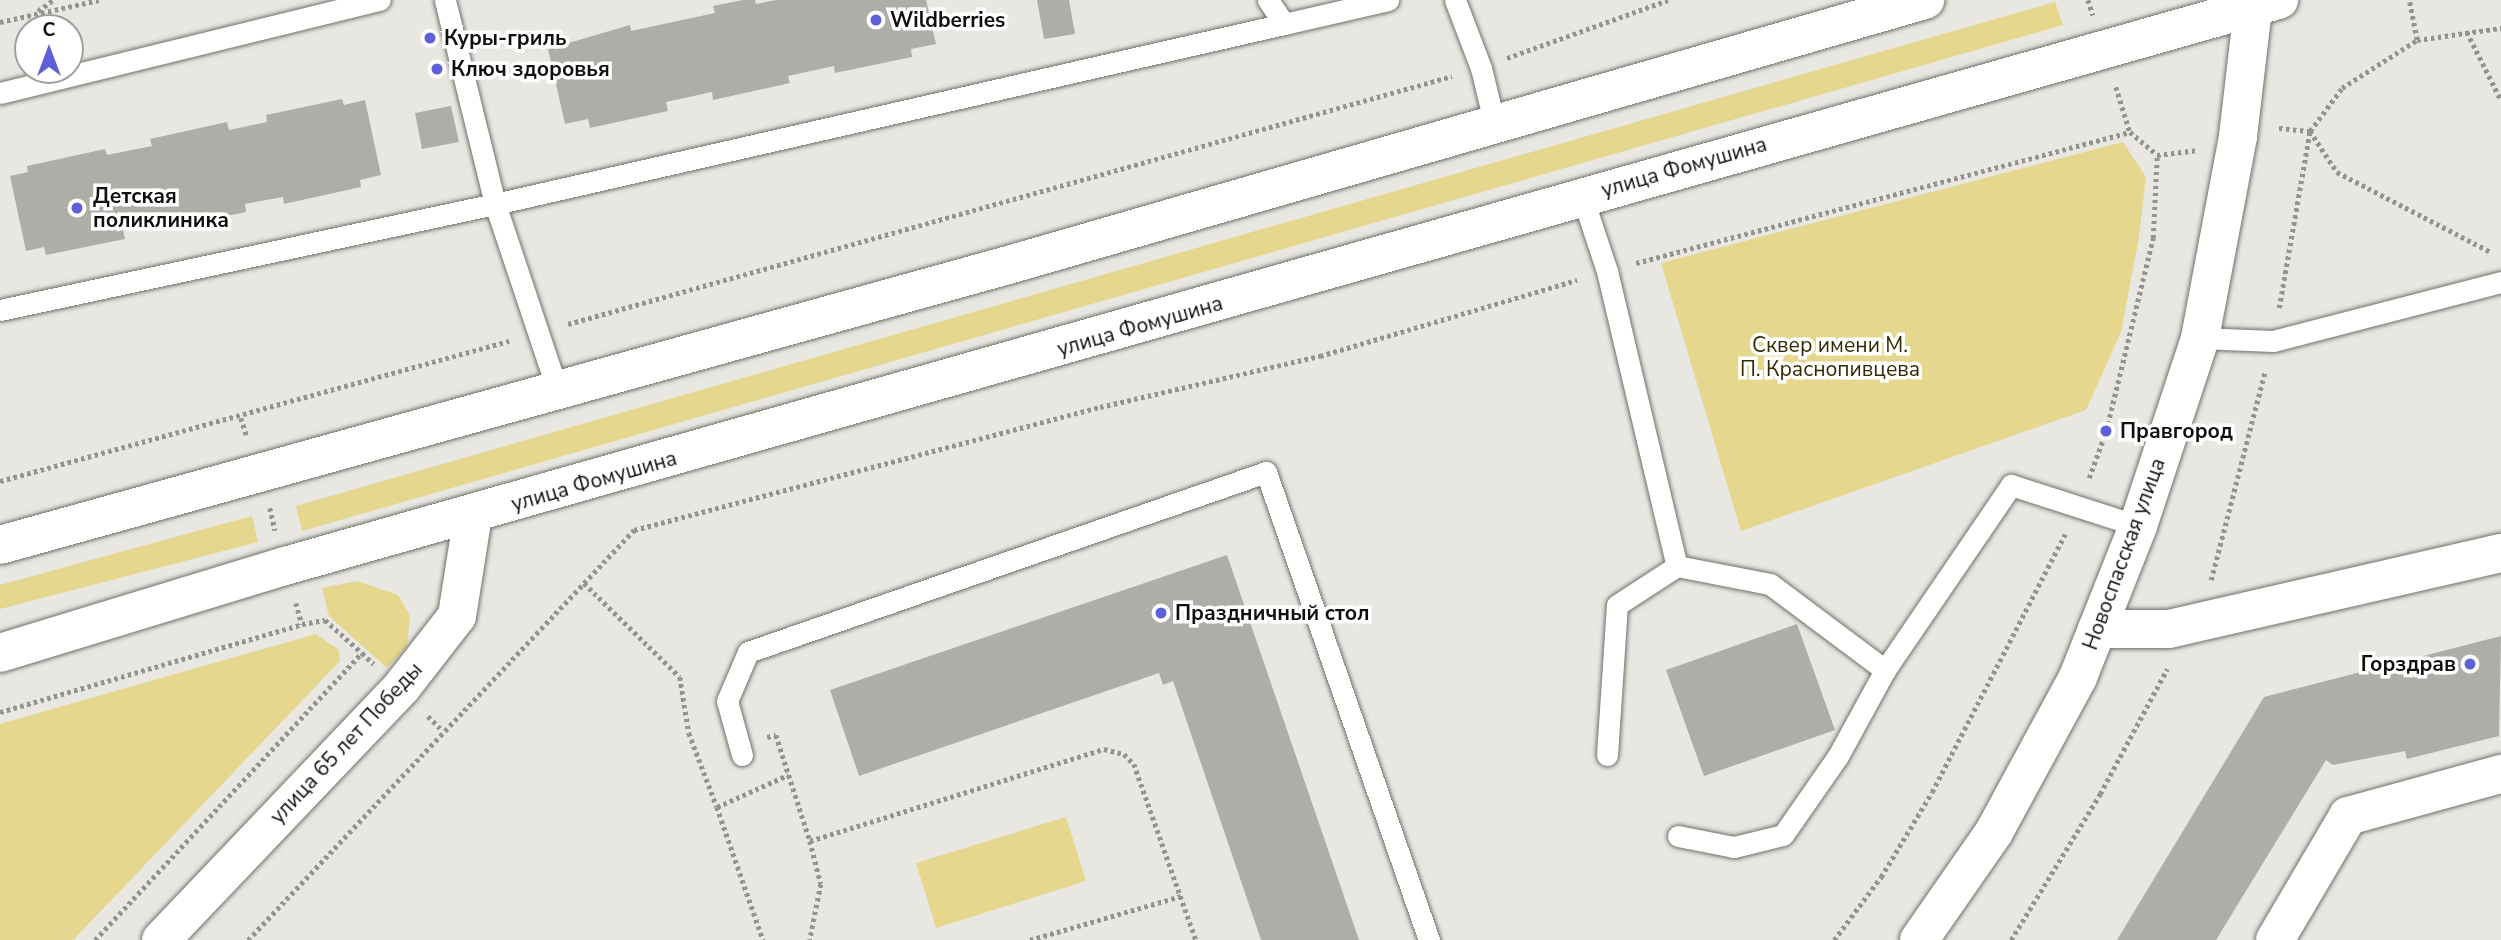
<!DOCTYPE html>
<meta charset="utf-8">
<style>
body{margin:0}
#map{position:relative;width:2501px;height:940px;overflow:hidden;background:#e8e7e1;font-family:"Nunito Sans",sans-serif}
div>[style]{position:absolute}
.green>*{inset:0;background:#e5d78d}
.building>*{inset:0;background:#aeada8}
.path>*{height:4.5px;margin-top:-2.25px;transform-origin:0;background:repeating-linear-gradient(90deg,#94938f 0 3.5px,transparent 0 7px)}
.roads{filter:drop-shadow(0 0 2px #71706b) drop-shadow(0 0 2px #71706b)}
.lane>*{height:21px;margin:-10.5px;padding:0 10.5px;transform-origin:10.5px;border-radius:10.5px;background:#fff}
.street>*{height:38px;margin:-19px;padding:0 19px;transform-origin:19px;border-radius:19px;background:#fff}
.secondary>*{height:38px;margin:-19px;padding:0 19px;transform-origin:19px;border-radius:19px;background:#fff}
.dots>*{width:19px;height:19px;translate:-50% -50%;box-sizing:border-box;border:4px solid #fff;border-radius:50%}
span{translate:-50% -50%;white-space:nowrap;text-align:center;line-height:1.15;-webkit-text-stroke:7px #fff;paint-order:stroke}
.poi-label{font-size:21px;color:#0f0f0d;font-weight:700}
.left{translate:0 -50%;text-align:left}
.right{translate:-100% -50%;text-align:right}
.street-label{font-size:21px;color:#0f0f0d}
.park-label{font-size:21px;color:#322a00}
.north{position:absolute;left:14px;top:14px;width:70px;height:70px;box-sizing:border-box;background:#fff;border:2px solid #9f9f9e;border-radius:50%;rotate:0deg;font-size:19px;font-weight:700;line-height:28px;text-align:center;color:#0f0f0d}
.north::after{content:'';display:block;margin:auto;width:24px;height:32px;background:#5e60d8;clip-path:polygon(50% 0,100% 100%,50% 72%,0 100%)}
</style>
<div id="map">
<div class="green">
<div style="clip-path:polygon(2055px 2px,2063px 25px,302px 531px,296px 506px)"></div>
<div style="clip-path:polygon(2123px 142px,2146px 177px,2138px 243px,2121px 332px,2086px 410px,1741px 531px,1661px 263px)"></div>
<div style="clip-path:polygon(252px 516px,258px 542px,0 609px,0 585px)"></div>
<div style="clip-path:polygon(357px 581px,398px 595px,410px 615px,407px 646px,387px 668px,329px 616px,322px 588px)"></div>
<div style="clip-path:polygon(316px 634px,339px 650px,340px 661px,73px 940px,0 940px,0 724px)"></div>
<div style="clip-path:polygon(1066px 817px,1086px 881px,936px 928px,916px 863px)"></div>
</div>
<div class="building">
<div style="clip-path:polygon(743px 0,755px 0,756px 4px,776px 0,926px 0,936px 44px,911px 49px,912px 57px,835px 73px,834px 66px,788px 76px,790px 83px,713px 100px,712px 92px,666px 102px,668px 111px,590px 128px,588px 119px,565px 124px,548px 49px,630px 25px,631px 31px,715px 13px,713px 6px)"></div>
<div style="clip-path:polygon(1037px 0,1069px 0,1075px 34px,1044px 39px)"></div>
<div style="clip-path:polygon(342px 99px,344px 105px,365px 100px,381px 175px,360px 180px,361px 187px,284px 204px,283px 197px,245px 204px,246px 212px,169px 228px,168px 221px,123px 230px,125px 239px,46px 255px,44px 247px,26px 251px,10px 176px,28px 172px,27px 166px,105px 149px,107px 155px,152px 146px,150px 139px,227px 122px,229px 130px,267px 122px,266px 115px)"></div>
<div style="clip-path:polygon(451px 106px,459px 142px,422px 149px,415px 113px)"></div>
<div style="clip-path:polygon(1227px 555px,1359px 940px,1261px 940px,1173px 681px,1163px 685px,1159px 673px,859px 776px,830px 690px)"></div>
<div style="clip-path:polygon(1797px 624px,1835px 730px,1704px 776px,1666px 670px)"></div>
<div style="clip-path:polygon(2501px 636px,2499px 736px,2407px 759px,2405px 751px,2333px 765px,2326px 760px,2216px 940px,2117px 940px,2264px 697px)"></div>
</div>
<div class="path">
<div style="left:2088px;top:0;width:16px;rotate:72deg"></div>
<div style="left:38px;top:11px;width:19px;rotate:-36deg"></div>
<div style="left:0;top:22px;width:101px;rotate:-12.5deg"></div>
<div style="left:2467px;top:32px;width:76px;rotate:63.4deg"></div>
<div style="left:2417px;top:40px;width:85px;rotate:-8.1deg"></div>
<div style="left:1507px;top:58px;width:171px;rotate:-19.8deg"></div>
<div style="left:2116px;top:87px;width:47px;rotate:72.7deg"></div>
<div style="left:2130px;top:132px;width:35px;rotate:40deg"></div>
<div style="left:2157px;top:155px;width:41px;rotate:-7deg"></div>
<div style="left:2279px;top:128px;width:31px;rotate:6deg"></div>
<div style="left:2310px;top:131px;width:49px;rotate:56.6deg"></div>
<div style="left:2337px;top:172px;width:174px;rotate:27.5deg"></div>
<div style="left:1636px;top:263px;width:511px;rotate:-14.85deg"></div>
<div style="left:2279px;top:308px;width:180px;rotate:-80.1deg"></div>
<div style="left:2310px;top:131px;width:54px;rotate:-53.3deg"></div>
<div style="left:2342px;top:88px;width:89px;rotate:-32.6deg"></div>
<div style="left:2417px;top:40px;width:41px;rotate:-101.3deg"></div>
<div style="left:568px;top:324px;width:918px;rotate:-15.67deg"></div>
<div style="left:241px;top:418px;width:20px;rotate:72deg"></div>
<div style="left:2089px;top:478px;width:50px;rotate:-70.1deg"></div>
<div style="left:2106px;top:431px;width:199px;rotate:-76.3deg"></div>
<div style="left:2153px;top:238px;width:83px;rotate:-87.2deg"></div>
<div style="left:0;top:481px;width:528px;rotate:-15.38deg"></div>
<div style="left:270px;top:508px;width:23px;rotate:77deg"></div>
<div style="left:2211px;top:580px;width:216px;rotate:-75.5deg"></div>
<div style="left:584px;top:583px;width:134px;rotate:44.4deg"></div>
<div style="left:680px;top:677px;width:57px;rotate:80.9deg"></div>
<div style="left:689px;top:733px;width:79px;rotate:69.3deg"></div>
<div style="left:717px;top:807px;width:78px;rotate:-24.3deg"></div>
<div style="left:296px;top:603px;width:22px;rotate:74deg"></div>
<div style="left:302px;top:624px;width:23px;rotate:-10deg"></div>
<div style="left:325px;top:620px;width:50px;rotate:41.7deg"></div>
<div style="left:0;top:712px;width:315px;rotate:-16.2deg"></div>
<div style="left:428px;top:716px;width:20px;rotate:45deg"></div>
<div style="left:767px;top:737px;width:9px;rotate:-13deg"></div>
<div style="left:776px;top:735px;width:111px;rotate:72.2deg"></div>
<div style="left:810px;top:841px;width:308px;rotate:-17.4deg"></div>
<div style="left:1104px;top:749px;width:21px;rotate:14deg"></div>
<div style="left:1124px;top:754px;width:14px;rotate:45deg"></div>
<div style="left:1134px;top:764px;width:187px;rotate:70.6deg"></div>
<div style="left:717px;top:807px;width:141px;rotate:70.9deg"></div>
<div style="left:810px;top:841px;width:44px;rotate:75.7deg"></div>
<div style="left:821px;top:884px;width:57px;rotate:101.1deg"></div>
<div style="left:95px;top:940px;width:392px;rotate:-47.1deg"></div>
<div style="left:362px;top:653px;width:16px;rotate:43deg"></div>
<div style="left:248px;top:940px;width:563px;rotate:-46.73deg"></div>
<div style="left:634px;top:530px;width:482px;rotate:-14.8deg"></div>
<div style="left:1100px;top:407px;width:226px;rotate:-13.1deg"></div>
<div style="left:1320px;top:356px;width:268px;rotate:-16.5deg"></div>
<div style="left:1030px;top:940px;width:157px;rotate:-16.2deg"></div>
<div style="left:1834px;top:940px;width:79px;rotate:-53.3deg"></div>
<div style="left:1881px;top:877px;width:99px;rotate:-59deg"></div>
<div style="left:1932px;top:792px;width:290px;rotate:-62.7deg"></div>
<div style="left:2011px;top:940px;width:171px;rotate:-58.6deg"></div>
<div style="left:2100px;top:794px;width:142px;rotate:-61.8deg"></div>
</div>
<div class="roads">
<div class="lane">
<div style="left:1268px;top:0;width:29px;rotate:56deg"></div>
<div style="left:1284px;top:24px;width:107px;rotate:-13deg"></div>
<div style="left:1455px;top:0;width:73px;rotate:69.1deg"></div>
<div style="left:1481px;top:68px;width:60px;rotate:76.4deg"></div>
<div style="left:0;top:93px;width:391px;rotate:-13.8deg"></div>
<div style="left:1582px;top:196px;width:79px;rotate:71.6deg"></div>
<div style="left:1607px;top:271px;width:303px;rotate:76.7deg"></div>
<div style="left:0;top:310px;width:506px;rotate:-12.09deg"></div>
<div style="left:495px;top:204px;width:210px;rotate:-103.8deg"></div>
<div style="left:2200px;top:338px;width:73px;rotate:2.4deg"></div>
<div style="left:2273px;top:341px;width:236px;rotate:-14.5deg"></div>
<div style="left:557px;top:389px;width:195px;rotate:-108.5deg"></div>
<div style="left:495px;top:204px;width:809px;rotate:-12.85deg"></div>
<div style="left:742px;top:755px;width:56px;rotate:-105.5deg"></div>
<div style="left:727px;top:701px;width:53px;rotate:-66.8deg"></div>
<div style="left:748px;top:652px;width:548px;rotate:-19.16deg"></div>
<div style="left:1266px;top:472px;width:496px;rotate:70.8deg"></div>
<div style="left:1607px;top:755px;width:150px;rotate:-86.2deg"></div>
<div style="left:1617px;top:605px;width:72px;rotate:-33deg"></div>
<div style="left:1677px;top:566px;width:95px;rotate:11deg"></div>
<div style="left:1770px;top:584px;width:144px;rotate:36.8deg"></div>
<div style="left:1885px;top:670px;width:224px;rotate:-55.7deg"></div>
<div style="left:2011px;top:485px;width:133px;rotate:17.9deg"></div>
<div style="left:1678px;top:836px;width:57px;rotate:11.1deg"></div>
<div style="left:1734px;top:847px;width:50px;rotate:-13.8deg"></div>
<div style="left:1783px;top:835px;width:96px;rotate:-55.2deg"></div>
<div style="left:1838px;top:756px;width:98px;rotate:-61.3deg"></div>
</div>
<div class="street">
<div style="left:2097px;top:629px;width:72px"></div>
<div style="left:2169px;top:629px;width:341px;rotate:-12.9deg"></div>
<div style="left:161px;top:940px;width:348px;rotate:-46.4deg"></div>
<div style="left:401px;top:688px;width:91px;rotate:-52.1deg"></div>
<div style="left:457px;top:616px;width:102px;rotate:-81deg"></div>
<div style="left:2275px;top:940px;width:144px;rotate:-59.5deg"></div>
<div style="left:2348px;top:816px;width:159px;rotate:-15.4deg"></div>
</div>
<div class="secondary">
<div style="left:0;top:545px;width:1043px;rotate:-15.52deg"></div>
<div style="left:1005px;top:266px;width:958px;rotate:-16.13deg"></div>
<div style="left:0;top:653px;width:298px;rotate:-17deg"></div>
<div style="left:285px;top:566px;width:2073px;rotate:-15.85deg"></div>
<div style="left:1919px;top:940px;width:131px;rotate:-55.2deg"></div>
<div style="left:1994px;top:832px;width:176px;rotate:-61.5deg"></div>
<div style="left:2078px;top:677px;width:162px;rotate:-68.3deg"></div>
<div style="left:2138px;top:526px;width:198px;rotate:-71.7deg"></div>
<div style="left:2200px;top:338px;width:206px;rotate:-79.3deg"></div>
<div style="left:2238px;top:136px;width:137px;rotate:-83.3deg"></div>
</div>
</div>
<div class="dots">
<div style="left:876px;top:20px;background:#5e60d8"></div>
<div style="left:430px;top:38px;background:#5e60d8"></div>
<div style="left:437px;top:69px;background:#5e60d8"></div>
<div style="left:77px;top:208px;background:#5e60d8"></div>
<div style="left:2106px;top:431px;background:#5e60d8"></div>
<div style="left:1161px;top:613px;background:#5e60d8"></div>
<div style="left:2470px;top:664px;background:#5e60d8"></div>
</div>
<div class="poi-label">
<span class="left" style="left:890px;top:20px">Wildberries</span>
<span class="left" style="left:444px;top:38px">Куры-гриль</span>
<span class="left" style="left:451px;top:69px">Ключ здоровья</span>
<span class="left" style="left:93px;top:208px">Детская<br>поликлиника</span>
<span class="left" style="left:2120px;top:431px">Правгород</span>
<span class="left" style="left:1175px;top:613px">Праздничный стол</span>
<span class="right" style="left:2456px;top:664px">Горздрав</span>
</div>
<div class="street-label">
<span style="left:1684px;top:167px;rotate:-16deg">улица Фомушина</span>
<span style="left:1140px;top:326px;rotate:-16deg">улица Фомушина</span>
<span style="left:594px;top:481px;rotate:-16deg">улица Фомушина</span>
<span style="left:2124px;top:554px;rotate:-70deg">Новоспасская улица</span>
<span style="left:346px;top:743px;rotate:-47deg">улица 65 лет Победы</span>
</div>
<div class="park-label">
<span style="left:1830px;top:357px">Сквер имени М.<br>П. Краснопивцева</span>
</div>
<div class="north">С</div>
</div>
